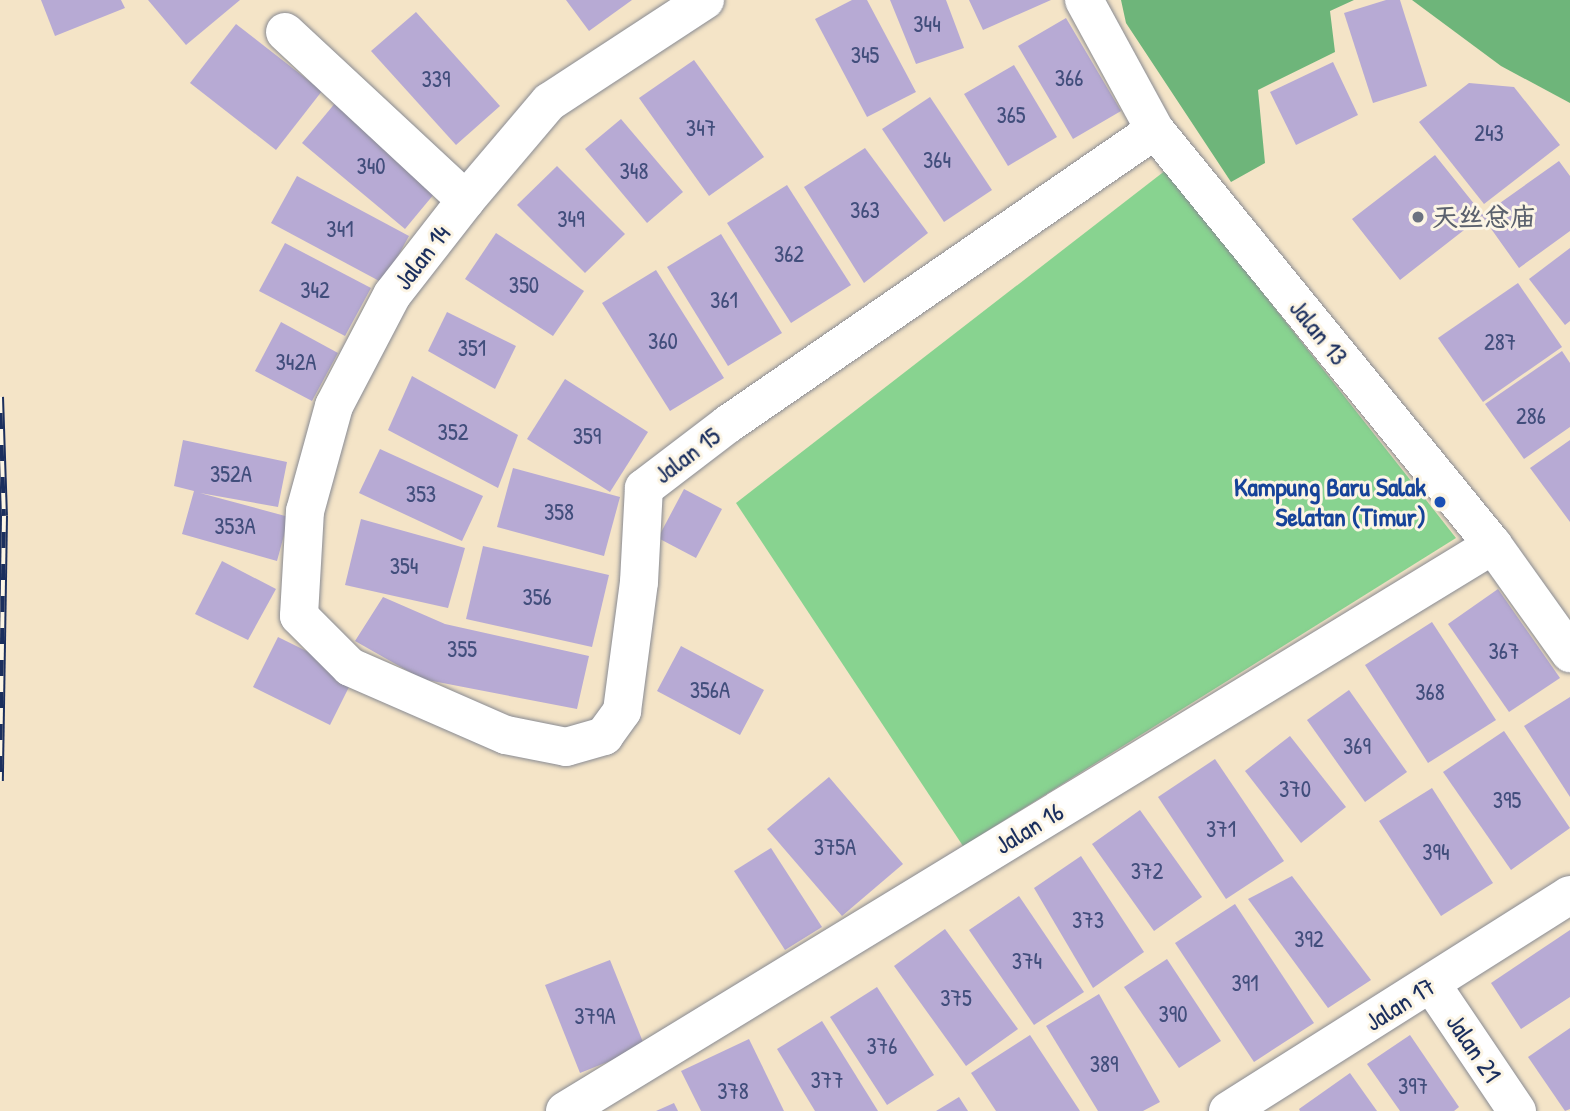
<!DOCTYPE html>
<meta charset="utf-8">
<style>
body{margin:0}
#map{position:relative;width:1570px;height:1111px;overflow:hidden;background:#f4e4c7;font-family:"Patrick Hand","LXGW WenKai TC",sans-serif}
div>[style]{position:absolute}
.green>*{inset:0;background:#88d390}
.forest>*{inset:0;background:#6eb57a}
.building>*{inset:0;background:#b7aad4}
.roads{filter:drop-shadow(0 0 2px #888a92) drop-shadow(0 0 2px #888a92)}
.minor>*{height:38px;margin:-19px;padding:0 19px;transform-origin:19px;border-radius:19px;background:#fff}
.rail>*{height:8px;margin-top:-4px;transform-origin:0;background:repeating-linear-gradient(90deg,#fcf5e5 0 16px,#1b2f5e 0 32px);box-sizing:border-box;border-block:2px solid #1b2f5e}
.dots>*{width:19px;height:19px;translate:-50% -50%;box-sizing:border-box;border:4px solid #fcf5e5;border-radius:50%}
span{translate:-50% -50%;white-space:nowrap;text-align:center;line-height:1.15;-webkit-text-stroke:6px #fcf5e5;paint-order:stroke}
.number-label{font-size:23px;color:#424e7c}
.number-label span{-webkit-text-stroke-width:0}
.worship-label{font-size:26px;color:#5b616d;font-weight:700}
.left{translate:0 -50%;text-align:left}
.street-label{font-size:26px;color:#1b2f5e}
.transit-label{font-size:26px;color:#164399;font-weight:700}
.right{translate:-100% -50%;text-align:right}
</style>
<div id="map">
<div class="green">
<div style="clip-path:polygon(1166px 170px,1456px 538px,963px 846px,736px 503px)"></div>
</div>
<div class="forest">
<div style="clip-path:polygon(1121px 0,1354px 0,1330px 11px,1335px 52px,1258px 90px,1265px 163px,1231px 182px,1126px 23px)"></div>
<div style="clip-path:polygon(1412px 0,1570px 0,1570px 103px,1501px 66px)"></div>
</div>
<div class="building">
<div style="clip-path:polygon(41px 0,121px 0,125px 8px,55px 36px)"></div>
<div style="clip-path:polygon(148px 0,240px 0,186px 45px)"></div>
<div style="clip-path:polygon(566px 0,632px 0,589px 31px)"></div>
<div style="clip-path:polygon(852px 0,867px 0,916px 92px,867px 117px,815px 19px)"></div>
<div style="clip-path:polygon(890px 0,946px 0,964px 48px,916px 64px)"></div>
<div style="clip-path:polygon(969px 0,1051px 0,983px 30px)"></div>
<div style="clip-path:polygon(1386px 0,1400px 0,1427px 86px,1373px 103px,1344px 13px)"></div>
<div style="clip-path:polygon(416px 12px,500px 106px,456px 145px,371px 51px)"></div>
<div style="clip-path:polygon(1066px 18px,1121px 111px,1073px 139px,1018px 46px)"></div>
<div style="clip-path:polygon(236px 24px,322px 91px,276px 150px,190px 83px)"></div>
<div style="clip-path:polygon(694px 60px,764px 157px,709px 196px,639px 98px)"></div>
<div style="clip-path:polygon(1333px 62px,1358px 115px,1296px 145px,1270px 92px)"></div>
<div style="clip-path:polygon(1014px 65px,1057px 137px,1008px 166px,964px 94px)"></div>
<div style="clip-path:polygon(1469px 83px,1514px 87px,1560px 145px,1484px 204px,1419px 122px)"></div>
<div style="clip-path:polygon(930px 97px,992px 190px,944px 222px,882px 129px)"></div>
<div style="clip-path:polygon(336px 102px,439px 188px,405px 229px,302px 143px)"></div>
<div style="clip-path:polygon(621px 119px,683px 192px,647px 223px,585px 149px)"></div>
<div style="clip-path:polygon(865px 148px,928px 233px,864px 283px,804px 187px)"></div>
<div style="clip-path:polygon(1435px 155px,1483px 215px,1559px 161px,1570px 176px,1570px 231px,1519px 268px,1482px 216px,1400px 280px,1352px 219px)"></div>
<div style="clip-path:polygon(557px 166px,625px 234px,585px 273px,517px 205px)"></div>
<div style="clip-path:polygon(297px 176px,409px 236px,383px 283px,271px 223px)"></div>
<div style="clip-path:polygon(787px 185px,851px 285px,791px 323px,727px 223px)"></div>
<div style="clip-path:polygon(496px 233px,584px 291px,553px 336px,465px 279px)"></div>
<div style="clip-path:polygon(721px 234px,782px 333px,728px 366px,667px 267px)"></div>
<div style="clip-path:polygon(285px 243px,371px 288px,345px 336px,259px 291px)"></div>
<div style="clip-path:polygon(1570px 248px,1570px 321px,1565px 325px,1529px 279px)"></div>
<div style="clip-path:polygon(656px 270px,724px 378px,670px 411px,602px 303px)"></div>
<div style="clip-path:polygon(1518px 283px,1562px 347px,1483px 402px,1438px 338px)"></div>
<div style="clip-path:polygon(447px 312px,516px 346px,495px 389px,428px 351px)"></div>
<div style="clip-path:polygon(281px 322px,338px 353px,312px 401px,255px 371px)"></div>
<div style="clip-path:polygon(1562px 351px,1570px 363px,1570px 427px,1524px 459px,1485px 404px)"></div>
<div style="clip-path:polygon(412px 376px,518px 435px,498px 488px,388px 430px)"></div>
<div style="clip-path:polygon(565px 379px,648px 432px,610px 492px,527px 439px)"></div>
<div style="clip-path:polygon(183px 440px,287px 462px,278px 507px,200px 493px,289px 517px,277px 561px,182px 534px,194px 491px,174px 486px)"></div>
<div style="clip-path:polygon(1570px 440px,1570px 522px,1530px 468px)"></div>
<div style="clip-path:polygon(380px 449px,483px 496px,462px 541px,359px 493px)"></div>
<div style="clip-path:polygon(513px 468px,620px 497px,604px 556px,497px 527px)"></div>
<div style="clip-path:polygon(684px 489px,722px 509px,696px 558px,658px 538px)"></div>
<div style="clip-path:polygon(361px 519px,465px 548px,448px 608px,345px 585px)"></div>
<div style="clip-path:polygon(483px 546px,609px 575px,592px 647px,466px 619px)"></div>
<div style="clip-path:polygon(222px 561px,276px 589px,248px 640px,195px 614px)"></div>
<div style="clip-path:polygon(1498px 589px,1560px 678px,1509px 712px,1448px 624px)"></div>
<div style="clip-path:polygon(383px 597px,445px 624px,589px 656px,577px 709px,422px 679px,355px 641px)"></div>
<div style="clip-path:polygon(1432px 622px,1496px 720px,1428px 763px,1365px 665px)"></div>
<div style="clip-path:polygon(278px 637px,355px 675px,330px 725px,253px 687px)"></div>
<div style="clip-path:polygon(681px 646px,764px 690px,740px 735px,657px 691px)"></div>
<div style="clip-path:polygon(1349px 690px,1407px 772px,1365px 802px,1307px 720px)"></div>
<div style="clip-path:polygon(1570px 697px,1570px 797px,1524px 726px)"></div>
<div style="clip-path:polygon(1504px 731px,1570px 828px,1511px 870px,1443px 772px)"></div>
<div style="clip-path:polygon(1290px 736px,1346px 807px,1301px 843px,1245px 771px)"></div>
<div style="clip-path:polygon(1215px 759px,1284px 861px,1226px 899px,1158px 797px)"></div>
<div style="clip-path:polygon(829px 777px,903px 864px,842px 916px,767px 829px)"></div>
<div style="clip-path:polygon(1432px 788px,1493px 883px,1441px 916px,1379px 821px)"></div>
<div style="clip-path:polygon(1140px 810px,1202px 897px,1154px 931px,1092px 844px)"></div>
<div style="clip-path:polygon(771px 848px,822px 927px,785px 950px,734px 871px)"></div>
<div style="clip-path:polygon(1081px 856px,1144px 952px,1093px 988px,1034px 888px)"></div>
<div style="clip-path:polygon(1292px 876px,1371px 980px,1328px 1008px,1248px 899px)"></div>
<div style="clip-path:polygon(1019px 896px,1084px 992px,1034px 1025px,969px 930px)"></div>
<div style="clip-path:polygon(1235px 904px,1314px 1023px,1254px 1062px,1175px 943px)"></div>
<div style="clip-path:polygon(945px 929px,1018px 1029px,966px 1066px,894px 966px)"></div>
<div style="clip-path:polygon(1570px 930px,1570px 997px,1521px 1029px,1491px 983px)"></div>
<div style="clip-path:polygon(1167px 959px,1221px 1041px,1179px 1068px,1124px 987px)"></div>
<div style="clip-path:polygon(610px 960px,645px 1047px,580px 1073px,545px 985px)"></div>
<div style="clip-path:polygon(877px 987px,934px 1075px,887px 1105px,830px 1017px)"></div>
<div style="clip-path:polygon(1099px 994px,1160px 1102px,1143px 1111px,1098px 1111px,1046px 1026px)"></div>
<div style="clip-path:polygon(822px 1021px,878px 1111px,815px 1111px,777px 1049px)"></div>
<div style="clip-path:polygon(1570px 1028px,1570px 1109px,1565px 1111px,1528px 1057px)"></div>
<div style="clip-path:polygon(1030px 1035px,1080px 1111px,996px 1111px,971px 1073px)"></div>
<div style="clip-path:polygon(1410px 1035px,1459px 1107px,1454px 1111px,1400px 1111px,1367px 1064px)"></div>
<div style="clip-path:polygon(749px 1039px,784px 1111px,701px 1111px,681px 1071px)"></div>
<div style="clip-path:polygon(1350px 1073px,1377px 1111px,1300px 1111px,1299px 1109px)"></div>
<div style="clip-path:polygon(959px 1097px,968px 1111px,936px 1111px)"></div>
<div style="clip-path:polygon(674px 1103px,678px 1111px,656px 1111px)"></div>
</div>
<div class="roads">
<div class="minor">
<div style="left:705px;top:0;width:186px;rotate:146.8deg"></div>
<div style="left:549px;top:102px;width:128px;rotate:130.3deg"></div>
<div style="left:466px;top:200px;width:120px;rotate:127.9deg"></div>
<div style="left:392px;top:295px;width:125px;rotate:117.6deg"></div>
<div style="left:334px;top:406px;width:109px;rotate:105.4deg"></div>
<div style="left:305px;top:511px;width:105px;rotate:93.3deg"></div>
<div style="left:299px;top:616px;width:72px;rotate:45deg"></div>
<div style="left:350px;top:667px;width:170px;rotate:23.6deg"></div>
<div style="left:506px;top:735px;width:61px;rotate:11.3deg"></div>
<div style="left:566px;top:747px;width:40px;rotate:-16deg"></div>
<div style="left:604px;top:736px;width:31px;rotate:-54deg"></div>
<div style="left:622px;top:711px;width:130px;rotate:-82.5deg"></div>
<div style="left:639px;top:582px;width:94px;rotate:-87deg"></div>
<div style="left:644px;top:488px;width:106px;rotate:-37.3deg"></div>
<div style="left:728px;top:424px;width:518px;rotate:-34.55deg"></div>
<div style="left:1084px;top:0;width:148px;rotate:61.4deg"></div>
<div style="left:1155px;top:130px;width:535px;rotate:50.84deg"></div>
<div style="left:1493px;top:545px;width:133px;rotate:54.5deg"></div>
<div style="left:285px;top:32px;width:247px;rotate:42.9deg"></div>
<div style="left:1432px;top:985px;width:152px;rotate:56deg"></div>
<div style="left:565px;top:1111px;width:1087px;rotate:-31.38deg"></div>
<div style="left:1228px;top:1111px;width:404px;rotate:-32.3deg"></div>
</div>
</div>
<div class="rail">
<div style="left:0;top:397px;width:119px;rotate:88.1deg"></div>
<div style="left:4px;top:516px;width:265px;rotate:90.9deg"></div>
</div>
<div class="dots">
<div style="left:1418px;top:217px;background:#6b7280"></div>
<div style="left:1440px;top:502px;background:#1a4fb4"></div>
</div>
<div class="number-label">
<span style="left:927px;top:24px">344</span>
<span style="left:865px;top:55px">345</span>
<span style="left:1069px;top:78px">366</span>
<span style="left:436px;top:79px">339</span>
<span style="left:1011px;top:115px">365</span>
<span style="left:701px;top:128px">347</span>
<span style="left:1489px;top:133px">243</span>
<span style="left:937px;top:160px">364</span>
<span style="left:371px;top:166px">340</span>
<span style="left:634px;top:171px">348</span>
<span style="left:865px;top:210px">363</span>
<span style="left:571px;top:219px">349</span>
<span style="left:340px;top:229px">341</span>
<span style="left:789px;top:254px">362</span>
<span style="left:524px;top:285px">350</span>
<span style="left:315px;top:290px">342</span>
<span style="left:724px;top:300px">361</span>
<span style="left:663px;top:341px">360</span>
<span style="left:1500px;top:342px">287</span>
<span style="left:472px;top:348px">351</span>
<span style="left:296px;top:362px">342A</span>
<span style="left:1531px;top:416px">286</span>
<span style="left:453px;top:432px">352</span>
<span style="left:587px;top:436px">359</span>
<span style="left:231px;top:474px">352A</span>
<span style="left:421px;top:494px">353</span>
<span style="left:559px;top:512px">358</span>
<span style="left:235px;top:526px">353A</span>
<span style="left:404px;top:566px">354</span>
<span style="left:537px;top:597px">356</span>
<span style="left:462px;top:649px">355</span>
<span style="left:1504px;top:651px">367</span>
<span style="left:710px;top:690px">356A</span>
<span style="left:1430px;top:692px">368</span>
<span style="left:1357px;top:746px">369</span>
<span style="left:1295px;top:789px">370</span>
<span style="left:1507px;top:800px">395</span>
<span style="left:1221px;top:829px">371</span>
<span style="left:835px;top:847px">375A</span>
<span style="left:1436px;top:852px">394</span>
<span style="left:1147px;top:871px">372</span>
<span style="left:1088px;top:920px">373</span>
<span style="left:1309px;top:939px">392</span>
<span style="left:1027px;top:961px">374</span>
<span style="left:1245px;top:983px">391</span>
<span style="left:956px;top:998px">375</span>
<span style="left:1173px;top:1014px">390</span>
<span style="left:595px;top:1016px">379A</span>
<span style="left:882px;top:1046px">376</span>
<span style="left:1104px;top:1064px">389</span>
<span style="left:827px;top:1080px">377</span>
<span style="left:1413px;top:1086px">397</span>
<span style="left:733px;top:1091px">378</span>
</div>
<div class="worship-label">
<span class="left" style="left:1432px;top:217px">天丝总庙</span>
</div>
<div class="street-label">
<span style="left:422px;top:257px;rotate:-52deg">Jalan 14</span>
<span style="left:1319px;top:332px;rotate:51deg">Jalan 13</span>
<span style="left:687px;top:455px;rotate:-37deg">Jalan 15</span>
<span style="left:1029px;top:828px;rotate:-31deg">Jalan 16</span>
<span style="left:1400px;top:1004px;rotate:-32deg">Jalan 17</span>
<span style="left:1474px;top:1048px;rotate:56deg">Jalan 21</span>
</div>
<div class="transit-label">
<span class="right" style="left:1426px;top:502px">Kampung Baru Salak<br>Selatan (Timur)</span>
</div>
</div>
